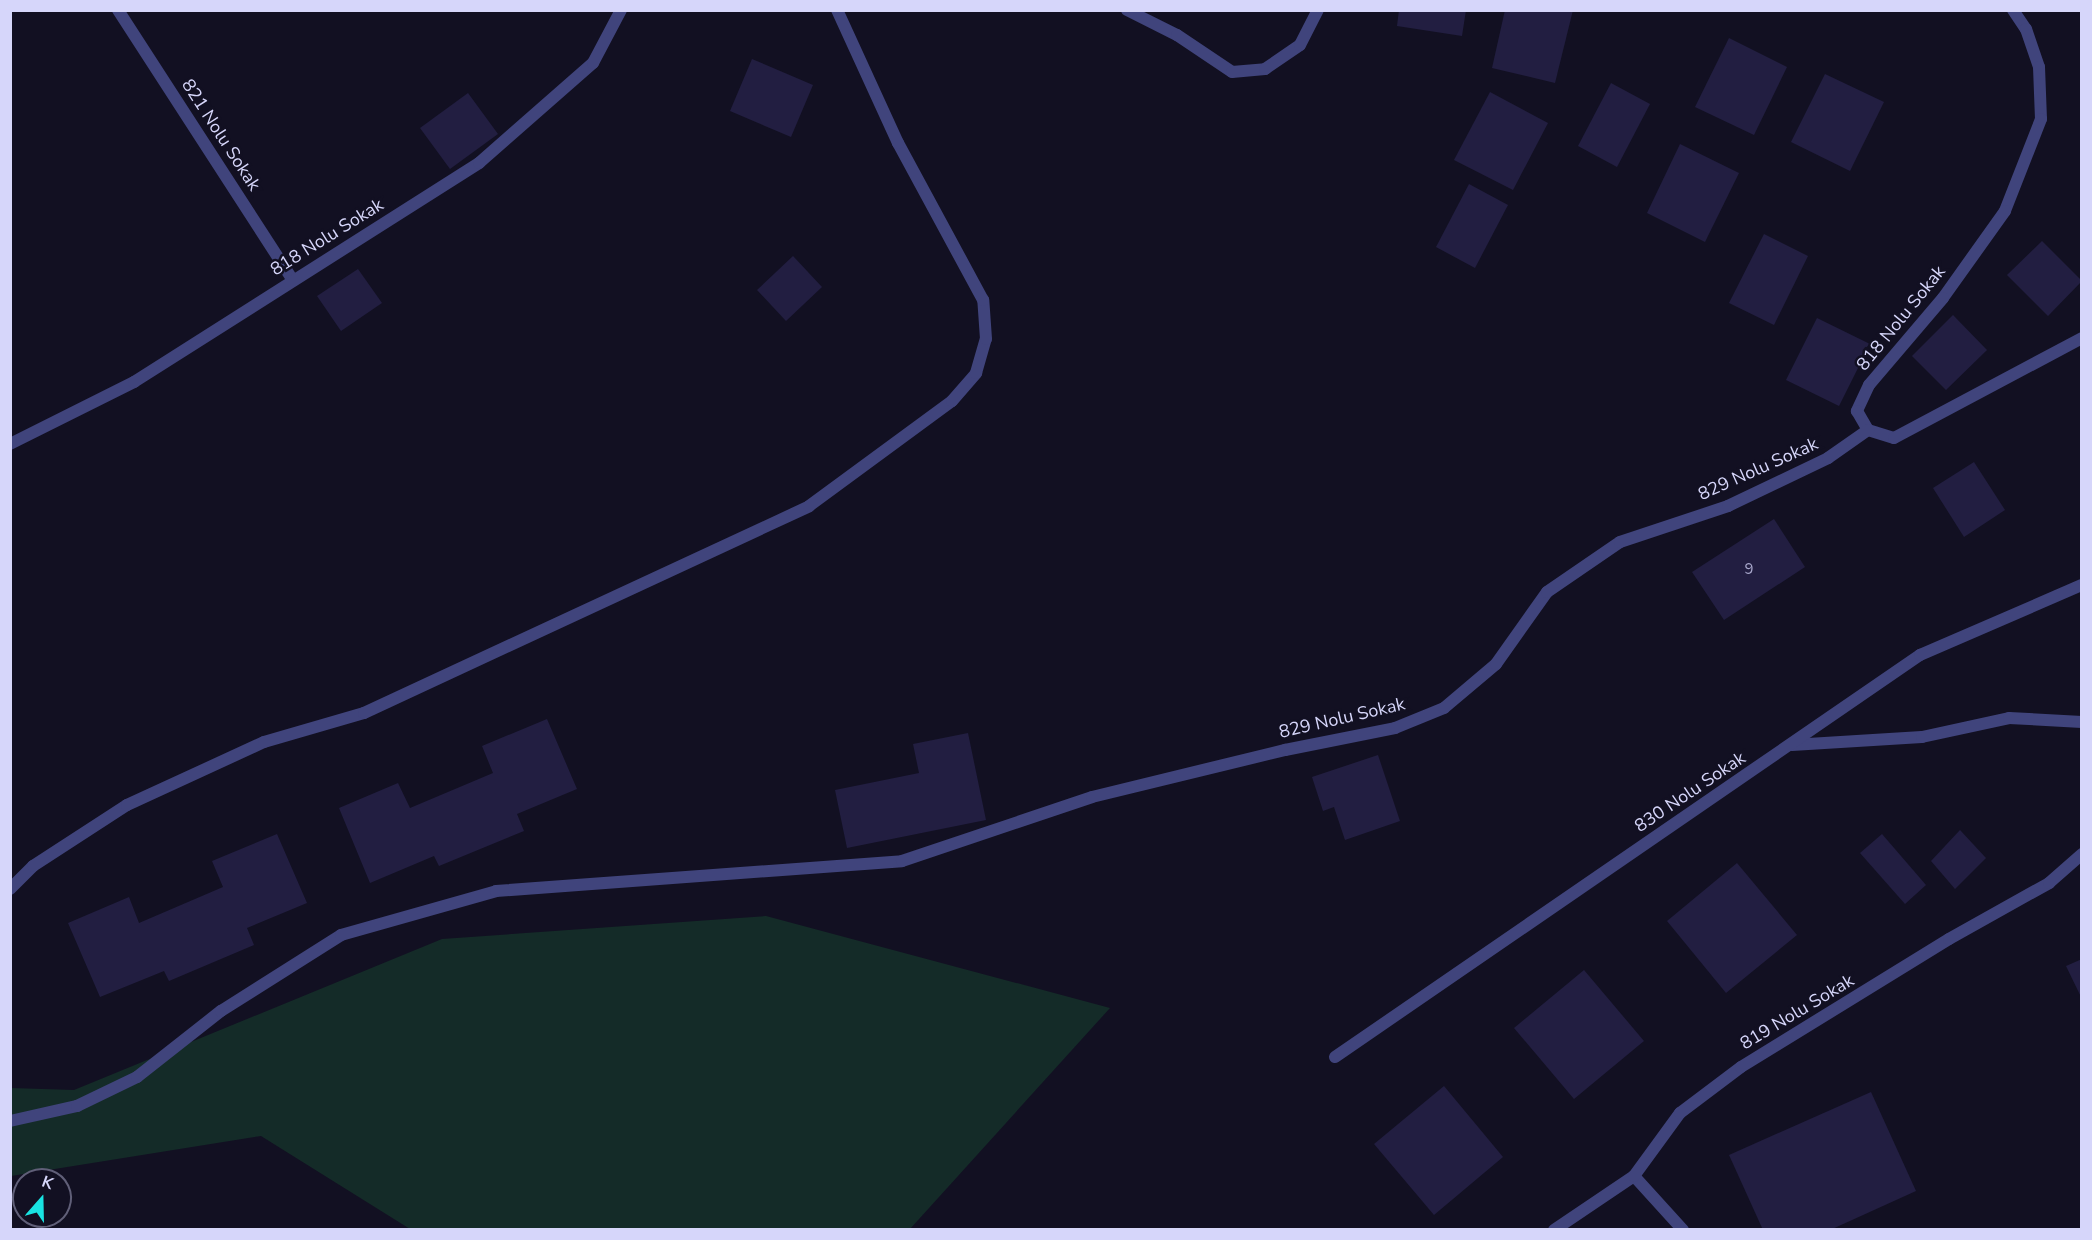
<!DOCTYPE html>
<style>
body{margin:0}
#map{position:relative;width:2092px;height:1240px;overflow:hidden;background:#121022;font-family:"Nunito Sans",sans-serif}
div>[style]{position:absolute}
.green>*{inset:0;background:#142b28}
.building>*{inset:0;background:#221e41}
.street>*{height:12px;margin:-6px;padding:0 6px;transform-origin:6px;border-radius:6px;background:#40447c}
span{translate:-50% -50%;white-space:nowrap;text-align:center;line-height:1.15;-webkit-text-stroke:5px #121022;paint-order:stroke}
.number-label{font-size:15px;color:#a9a8cc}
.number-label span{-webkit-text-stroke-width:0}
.street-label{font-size:18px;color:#d6d6fa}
.frame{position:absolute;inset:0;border:12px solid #d6d6fa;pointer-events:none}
.north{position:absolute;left:12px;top:1168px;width:60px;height:60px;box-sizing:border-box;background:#121022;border:2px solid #605f78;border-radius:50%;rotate:20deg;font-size:16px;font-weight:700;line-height:24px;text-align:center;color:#d6d6fa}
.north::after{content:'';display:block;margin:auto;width:21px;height:27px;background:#19e3e2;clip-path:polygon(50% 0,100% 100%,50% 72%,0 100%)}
</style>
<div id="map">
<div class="green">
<div style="clip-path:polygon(766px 916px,1110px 1008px,910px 1229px,410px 1229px,261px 1136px,11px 1176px,11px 1088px,74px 1090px,442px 939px)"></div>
</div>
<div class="building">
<div style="clip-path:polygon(1399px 10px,1466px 10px,1462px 36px,1397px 26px)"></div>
<div style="clip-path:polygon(1505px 10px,1573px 10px,1555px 83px,1492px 68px)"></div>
<div style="clip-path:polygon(1729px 38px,1787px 67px,1754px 135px,1695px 107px)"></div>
<div style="clip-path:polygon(752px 59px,813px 85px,791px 137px,730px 111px)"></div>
<div style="clip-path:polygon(1825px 74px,1884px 102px,1850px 171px,1791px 142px)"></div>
<div style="clip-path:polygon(1611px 83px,1650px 104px,1617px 167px,1578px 146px)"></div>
<div style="clip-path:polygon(1490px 92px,1548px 123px,1513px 190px,1454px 160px)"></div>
<div style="clip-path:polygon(468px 93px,498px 134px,450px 169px,420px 128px)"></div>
<div style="clip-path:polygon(1680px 144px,1739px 173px,1705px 242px,1647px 213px)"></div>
<div style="clip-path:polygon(1469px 184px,1508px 205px,1475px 268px,1436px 247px)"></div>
<div style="clip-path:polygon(1764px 234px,1808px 256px,1774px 325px,1729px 303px)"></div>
<div style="clip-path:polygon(2042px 241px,2082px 281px,2048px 316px,2007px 275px)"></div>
<div style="clip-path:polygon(793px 256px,822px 287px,786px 321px,757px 290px)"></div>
<div style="clip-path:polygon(358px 269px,382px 303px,341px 331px,317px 296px)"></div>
<div style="clip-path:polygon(1953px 315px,1987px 350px,1946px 390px,1912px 356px)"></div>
<div style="clip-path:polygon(1817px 318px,1870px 344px,1839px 406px,1786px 380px)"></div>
<div style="clip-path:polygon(1974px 462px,2005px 510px,1964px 537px,1933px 488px)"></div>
<div style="clip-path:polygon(1774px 519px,1805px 567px,1724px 620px,1692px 572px)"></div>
<div style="clip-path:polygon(547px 719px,577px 789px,517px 814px,524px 831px,439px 866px,434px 856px,370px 883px,339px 808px,398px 783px,410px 808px,493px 773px,482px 746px)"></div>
<div style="clip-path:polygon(968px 733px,986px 820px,847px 848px,835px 790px,919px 773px,913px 744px)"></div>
<div style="clip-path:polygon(1378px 755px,1400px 821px,1345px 840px,1334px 807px,1323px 811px,1312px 777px)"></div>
<div style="clip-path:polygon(1960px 830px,1986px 858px,1955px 889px,1931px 861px)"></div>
<div style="clip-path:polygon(277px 834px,307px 903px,247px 928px,254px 945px,169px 981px,164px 971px,100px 997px,68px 923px,129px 897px,139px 923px,223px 887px,212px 861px)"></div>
<div style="clip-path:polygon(1882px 834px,1926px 885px,1905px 904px,1860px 853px)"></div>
<div style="clip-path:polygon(1737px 863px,1797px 935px,1726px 993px,1667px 921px)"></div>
<div style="clip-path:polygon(2082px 959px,2082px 999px,2066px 966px)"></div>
<div style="clip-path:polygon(1584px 970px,1644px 1041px,1574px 1099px,1514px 1028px)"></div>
<div style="clip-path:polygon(1444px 1086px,1503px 1157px,1434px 1215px,1374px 1144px)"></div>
<div style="clip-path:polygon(1871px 1092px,1916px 1191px,1830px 1230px,1763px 1230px,1729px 1155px)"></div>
</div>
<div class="street">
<div style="left:118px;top:10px;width:322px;rotate:57.1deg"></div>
<div style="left:1127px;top:10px;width:56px;rotate:26.6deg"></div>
<div style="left:1177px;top:35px;width:66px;rotate:33.9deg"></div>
<div style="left:1232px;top:72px;width:33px;rotate:-5deg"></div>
<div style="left:1265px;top:69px;width:42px;rotate:-34.4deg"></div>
<div style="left:1300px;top:45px;width:39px;rotate:-63deg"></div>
<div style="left:2013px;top:10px;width:23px;rotate:56deg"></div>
<div style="left:2026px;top:29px;width:40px;rotate:71.1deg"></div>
<div style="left:2039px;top:67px;width:52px;rotate:87.8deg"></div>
<div style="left:2041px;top:119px;width:99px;rotate:111.4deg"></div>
<div style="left:2005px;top:211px;width:107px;rotate:125.5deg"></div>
<div style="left:1943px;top:298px;width:114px;rotate:130.4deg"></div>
<div style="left:1869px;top:385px;width:29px;rotate:115deg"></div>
<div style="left:1857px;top:411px;width:22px;rotate:60deg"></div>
<div style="left:1868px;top:430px;width:27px;rotate:17deg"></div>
<div style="left:1894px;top:438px;width:213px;rotate:-28deg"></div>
<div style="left:10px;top:444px;width:139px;rotate:-26.6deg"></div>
<div style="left:134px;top:382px;width:409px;rotate:-32.4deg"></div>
<div style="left:479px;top:163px;width:152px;rotate:-41.3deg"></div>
<div style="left:593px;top:63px;width:60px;rotate:-62.2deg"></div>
<div style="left:1792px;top:745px;width:130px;rotate:-3.5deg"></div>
<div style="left:1922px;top:737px;width:89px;rotate:-12.3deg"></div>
<div style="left:2009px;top:718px;width:73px;rotate:3.1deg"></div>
<div style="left:10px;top:889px;width:33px;rotate:-45deg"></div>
<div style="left:33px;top:866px;width:112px;rotate:-33deg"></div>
<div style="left:127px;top:805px;width:151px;rotate:-24.7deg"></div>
<div style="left:264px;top:742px;width:104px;rotate:-16.2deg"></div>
<div style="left:364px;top:713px;width:491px;rotate:-24.9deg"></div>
<div style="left:809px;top:506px;width:177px;rotate:-36.3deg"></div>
<div style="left:952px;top:401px;width:37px;rotate:-49deg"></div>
<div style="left:976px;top:373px;width:35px;rotate:-74deg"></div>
<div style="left:986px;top:339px;width:39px;rotate:-94deg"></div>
<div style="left:983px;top:300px;width:179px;rotate:-118.4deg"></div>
<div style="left:898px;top:143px;width:146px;rotate:-114.6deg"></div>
<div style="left:1335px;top:1057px;width:710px;rotate:-34.5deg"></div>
<div style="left:1920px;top:655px;width:176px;rotate:-23.4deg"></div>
<div style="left:10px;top:1121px;width:69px;rotate:-12.6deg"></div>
<div style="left:77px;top:1106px;width:67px;rotate:-25.8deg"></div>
<div style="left:137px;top:1077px;width:107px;rotate:-38.2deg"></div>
<div style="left:221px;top:1011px;width:142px;rotate:-32.3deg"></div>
<div style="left:341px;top:935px;width:161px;rotate:-15.8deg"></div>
<div style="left:496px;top:891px;width:407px;rotate:-4.2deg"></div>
<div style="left:902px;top:861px;width:200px;rotate:-18.6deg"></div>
<div style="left:1092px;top:797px;width:199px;rotate:-13.7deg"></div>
<div style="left:1285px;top:750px;width:112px;rotate:-11.3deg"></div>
<div style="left:1395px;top:728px;width:53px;rotate:-22.2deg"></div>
<div style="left:1444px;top:708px;width:68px;rotate:-40.2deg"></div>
<div style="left:1496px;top:664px;width:88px;rotate:-54.7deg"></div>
<div style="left:1547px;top:592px;width:88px;rotate:-34.4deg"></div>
<div style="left:1620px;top:542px;width:114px;rotate:-18.4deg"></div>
<div style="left:1728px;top:506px;width:111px;rotate:-25.6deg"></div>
<div style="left:1828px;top:458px;width:49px;rotate:-35deg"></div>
<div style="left:1634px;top:1176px;width:73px;rotate:47.8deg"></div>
<div style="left:1554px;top:1230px;width:97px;rotate:-34deg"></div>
<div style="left:1634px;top:1176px;width:78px;rotate:-53.9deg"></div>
<div style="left:1680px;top:1113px;width:76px;rotate:-37deg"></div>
<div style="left:1741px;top:1067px;width:244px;rotate:-31.6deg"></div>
<div style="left:1949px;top:939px;width:115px;rotate:-29.2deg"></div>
<div style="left:2049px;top:883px;width:44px;rotate:-41.3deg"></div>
</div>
<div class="number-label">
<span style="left:1749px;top:570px">9</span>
</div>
<div class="street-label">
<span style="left:221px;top:135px;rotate:57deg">821 Nolu Sokak</span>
<span style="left:327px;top:237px;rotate:-32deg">818 Nolu Sokak</span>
<span style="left:1901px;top:318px;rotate:-51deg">818 Nolu Sokak</span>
<span style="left:1758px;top:469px;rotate:-24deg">829 Nolu Sokak</span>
<span style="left:1342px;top:718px;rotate:-13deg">829 Nolu Sokak</span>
<span style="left:1690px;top:792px;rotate:-34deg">830 Nolu Sokak</span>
<span style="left:1797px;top:1012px;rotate:-31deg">819 Nolu Sokak</span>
</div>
<div class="frame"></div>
<div class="north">K</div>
</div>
